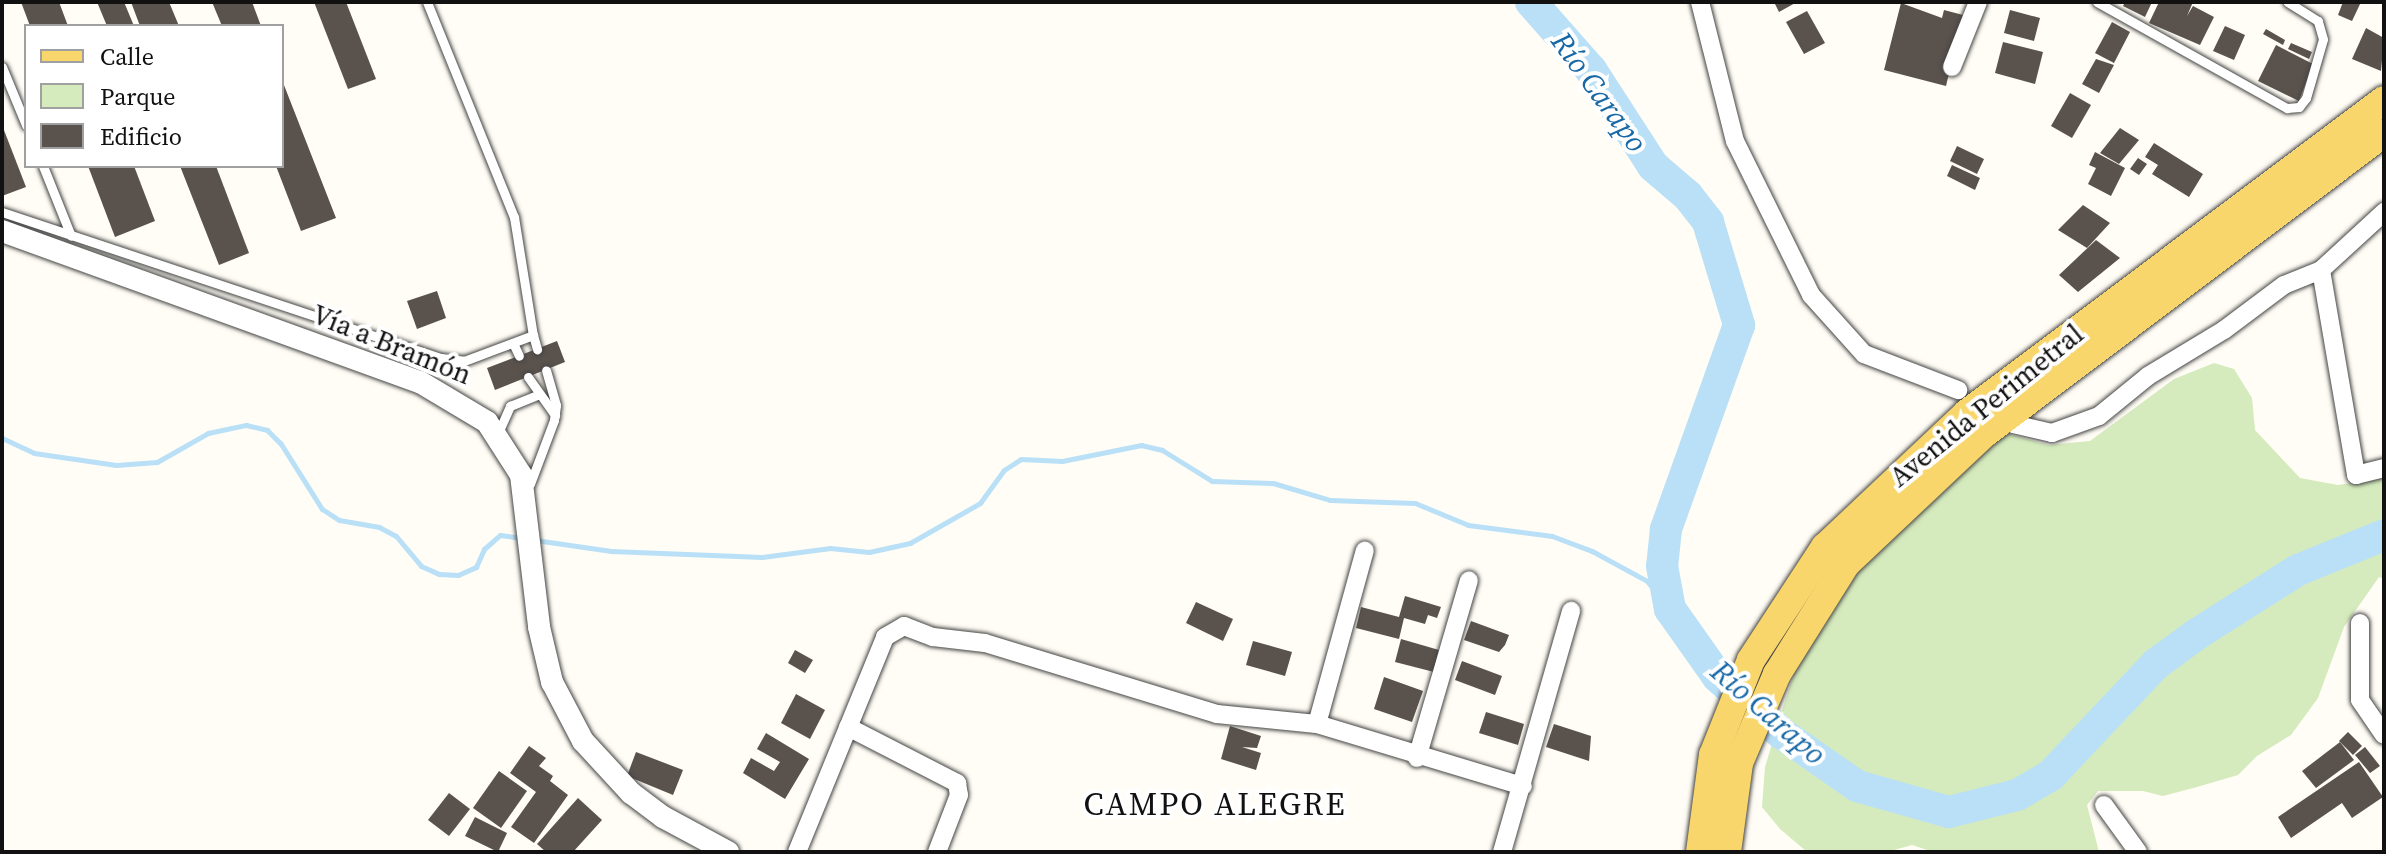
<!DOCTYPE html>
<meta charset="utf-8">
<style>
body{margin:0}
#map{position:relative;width:2386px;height:854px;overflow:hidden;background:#fffdf5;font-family:"Source Serif 4",serif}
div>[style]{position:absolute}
.green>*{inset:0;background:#d5ebbd}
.stream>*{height:5px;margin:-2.5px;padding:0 2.5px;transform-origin:2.5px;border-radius:2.5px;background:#b9e0f7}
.river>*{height:32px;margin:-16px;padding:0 16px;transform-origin:16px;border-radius:16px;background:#b9e0f7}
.building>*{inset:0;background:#5a524d}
.roads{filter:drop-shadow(0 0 2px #444) drop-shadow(0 0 2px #444)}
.service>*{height:9px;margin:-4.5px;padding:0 4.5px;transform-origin:4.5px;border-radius:4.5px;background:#fff}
.minor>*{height:18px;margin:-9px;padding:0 9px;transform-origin:9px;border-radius:9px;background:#fff}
.tertiary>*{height:22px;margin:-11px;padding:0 11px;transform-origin:11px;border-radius:11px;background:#fff}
.primary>*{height:28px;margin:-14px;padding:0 14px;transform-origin:14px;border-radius:14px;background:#f9d66b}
span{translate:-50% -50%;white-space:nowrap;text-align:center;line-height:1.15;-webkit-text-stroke:8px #fff;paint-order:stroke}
.street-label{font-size:28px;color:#111}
.water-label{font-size:30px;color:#1768a6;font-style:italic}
.quarter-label{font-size:32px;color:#111;letter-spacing:2px}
.frame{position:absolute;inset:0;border:4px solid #111;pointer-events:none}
.legend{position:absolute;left:24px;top:24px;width:260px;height:144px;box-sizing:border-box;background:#fff;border:2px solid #a0a0a0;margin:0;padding:10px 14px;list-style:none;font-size:24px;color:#111}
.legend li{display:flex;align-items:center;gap:16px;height:40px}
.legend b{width:40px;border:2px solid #a0a0a0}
</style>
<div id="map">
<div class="green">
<div style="clip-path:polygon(2214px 363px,2234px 369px,2252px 398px,2255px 430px,2300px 478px,2338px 485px,2384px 478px,2384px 579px,2379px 577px,2344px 627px,2318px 698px,2291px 735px,2257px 756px,2238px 775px,2197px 787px,2163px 796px,2143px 791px,2098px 791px,2087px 805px,2099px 852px,1933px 852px,1912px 845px,1887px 852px,1814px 852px,1806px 851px,1780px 829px,1762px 807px,1765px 767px,1783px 707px,1799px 659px,1874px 545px,1994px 430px,2048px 445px,2090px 441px,2174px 379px)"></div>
</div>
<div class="stream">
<div style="left:2px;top:438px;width:35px;rotate:25deg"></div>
<div style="left:34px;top:453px;width:83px;rotate:8.3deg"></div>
<div style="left:116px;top:465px;width:41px;rotate:-4.2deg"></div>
<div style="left:157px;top:462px;width:59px;rotate:-29.6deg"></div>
<div style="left:208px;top:433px;width:39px;rotate:-12deg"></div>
<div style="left:246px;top:425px;width:22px;rotate:13deg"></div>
<div style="left:267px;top:430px;width:20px;rotate:45deg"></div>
<div style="left:281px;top:444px;width:77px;rotate:57.8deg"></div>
<div style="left:322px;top:509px;width:20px;rotate:33deg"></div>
<div style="left:339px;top:520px;width:41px;rotate:9.9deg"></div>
<div style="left:379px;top:527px;width:19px;rotate:28deg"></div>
<div style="left:396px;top:536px;width:39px;rotate:50deg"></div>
<div style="left:421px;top:566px;width:20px;rotate:24deg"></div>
<div style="left:439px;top:574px;width:19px;rotate:3deg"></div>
<div style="left:458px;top:575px;width:20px;rotate:-24deg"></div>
<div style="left:476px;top:567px;width:20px;rotate:-66deg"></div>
<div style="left:484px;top:549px;width:21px;rotate:-41deg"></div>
<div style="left:500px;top:535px;width:21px;rotate:8deg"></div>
<div style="left:535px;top:540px;width:77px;rotate:8.2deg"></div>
<div style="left:611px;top:551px;width:151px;rotate:2.3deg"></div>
<div style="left:762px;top:557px;width:69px;rotate:-7.5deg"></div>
<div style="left:830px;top:548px;width:39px;rotate:6deg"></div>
<div style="left:869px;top:552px;width:42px;rotate:-12.4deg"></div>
<div style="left:910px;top:543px;width:81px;rotate:-29.7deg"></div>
<div style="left:980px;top:503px;width:41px;rotate:-54deg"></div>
<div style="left:1004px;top:470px;width:20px;rotate:-33deg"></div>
<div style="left:1021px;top:459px;width:41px;rotate:2.8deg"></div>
<div style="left:1062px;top:461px;width:81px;rotate:-11.4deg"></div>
<div style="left:1141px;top:445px;width:22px;rotate:13deg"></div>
<div style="left:1162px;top:450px;width:59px;rotate:31.8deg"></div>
<div style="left:1212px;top:481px;width:61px;rotate:1.9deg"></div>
<div style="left:1273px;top:483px;width:59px;rotate:16.6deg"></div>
<div style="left:1330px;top:500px;width:85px;rotate:2deg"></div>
<div style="left:1415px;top:503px;width:57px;rotate:22.5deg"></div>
<div style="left:1468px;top:525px;width:85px;rotate:7.5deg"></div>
<div style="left:1552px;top:536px;width:43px;rotate:20.6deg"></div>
<div style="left:1592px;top:551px;width:63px;rotate:28.6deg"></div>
<div style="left:1647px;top:581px;width:36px;rotate:51deg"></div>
</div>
<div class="river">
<div style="left:1531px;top:2px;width:91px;rotate:48.6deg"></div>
<div style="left:1591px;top:70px;width:114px;rotate:57.1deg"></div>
<div style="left:1653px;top:166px;width:46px;rotate:40.6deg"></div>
<div style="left:1688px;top:196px;width:33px;rotate:52deg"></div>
<div style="left:1708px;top:222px;width:108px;rotate:73.2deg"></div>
<div style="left:1739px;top:325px;width:217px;rotate:109.7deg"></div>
<div style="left:1666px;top:529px;width:37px;rotate:96deg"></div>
<div style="left:1662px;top:566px;width:44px;rotate:79.5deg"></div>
<div style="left:1670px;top:609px;width:83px;rotate:54.8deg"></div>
<div style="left:1718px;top:677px;width:84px;rotate:41.6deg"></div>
<div style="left:1781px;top:733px;width:93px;rotate:34.9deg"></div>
<div style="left:1857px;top:786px;width:96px;rotate:15.8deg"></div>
<div style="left:1949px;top:812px;width:70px;rotate:-14deg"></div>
<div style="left:2017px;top:795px;width:39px;rotate:-30deg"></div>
<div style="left:2051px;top:775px;width:153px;rotate:-46.6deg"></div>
<div style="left:2156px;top:664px;width:51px;rotate:-36.2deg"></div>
<div style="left:2197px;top:634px;width:120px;rotate:-32.4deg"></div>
<div style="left:2298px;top:570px;width:93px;rotate:-22.1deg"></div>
</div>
<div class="building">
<div style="clip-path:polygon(21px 2px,59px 2px,68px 26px,30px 26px)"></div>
<div style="clip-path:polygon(97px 2px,124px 2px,134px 26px,107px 26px)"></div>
<div style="clip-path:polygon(131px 2px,169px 2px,179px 26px,140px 26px)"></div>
<div style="clip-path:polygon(212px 2px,252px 2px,261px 26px,222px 26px)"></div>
<div style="clip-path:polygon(314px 2px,346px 2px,376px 79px,348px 89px)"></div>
<div style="clip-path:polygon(1774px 2px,1797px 2px,1779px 12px)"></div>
<div style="clip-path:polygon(2125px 2px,2152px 2px,2145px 17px,2123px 6px)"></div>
<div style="clip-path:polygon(2159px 2px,2193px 2px,2187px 16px,2193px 6px,2214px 17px,2200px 45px,2149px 23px)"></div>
<div style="clip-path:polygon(2343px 2px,2361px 2px,2352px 21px,2338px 15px)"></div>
<div style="clip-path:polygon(1901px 3px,1942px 18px,1944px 10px,1963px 15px,1946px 86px,1884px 70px)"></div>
<div style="clip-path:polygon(2010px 10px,2040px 18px,2034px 41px,2004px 33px)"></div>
<div style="clip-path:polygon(1807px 11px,1825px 43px,1804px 54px,1786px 22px)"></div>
<div style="clip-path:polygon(2112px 22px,2130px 32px,2114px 63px,2095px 53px)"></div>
<div style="clip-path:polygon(2225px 26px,2245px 35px,2234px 60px,2213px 51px)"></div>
<div style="clip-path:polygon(2366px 28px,2384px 38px,2381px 71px,2352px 59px)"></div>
<div style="clip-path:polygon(2266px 29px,2285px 40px,2283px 45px,2263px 34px)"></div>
<div style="clip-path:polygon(2003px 42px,2043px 52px,2035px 84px,1995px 73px)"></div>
<div style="clip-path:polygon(2291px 43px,2312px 52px,2309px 59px,2288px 49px)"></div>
<div style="clip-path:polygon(2276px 45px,2313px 64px,2299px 101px,2258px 81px)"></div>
<div style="clip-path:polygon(2096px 59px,2114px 65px,2099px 93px,2082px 84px)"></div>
<div style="clip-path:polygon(282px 80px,336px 218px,301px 231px,276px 166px,282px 166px)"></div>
<div style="clip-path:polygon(2070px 93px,2091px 105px,2072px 138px,2051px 126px)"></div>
<div style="clip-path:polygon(2px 125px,26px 187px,2px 196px)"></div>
<div style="clip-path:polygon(2120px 128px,2139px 140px,2119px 164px,2100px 153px)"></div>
<div style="clip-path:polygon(2154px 143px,2203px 174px,2189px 197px,2152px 174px,2158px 165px,2145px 157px)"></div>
<div style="clip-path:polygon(1957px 146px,1984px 159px,1977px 174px,1950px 161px)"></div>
<div style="clip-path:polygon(2095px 152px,2125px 168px,2111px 196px,2088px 184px,2096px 168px,2089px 165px)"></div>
<div style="clip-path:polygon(2138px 158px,2147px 164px,2139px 175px,2130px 169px)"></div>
<div style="clip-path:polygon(1952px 165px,1980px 178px,1975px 190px,1947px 176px)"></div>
<div style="clip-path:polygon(88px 166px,134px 166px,155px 221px,115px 237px)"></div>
<div style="clip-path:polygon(180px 166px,216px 166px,249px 253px,219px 265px)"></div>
<div style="clip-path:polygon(2083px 205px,2110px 223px,2087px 248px,2058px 230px)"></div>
<div style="clip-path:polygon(2096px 240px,2120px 258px,2078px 292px,2059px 275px)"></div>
<div style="clip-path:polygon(437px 291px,446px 318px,417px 329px,407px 301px)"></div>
<div style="clip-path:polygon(557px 341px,565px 362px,495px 390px,487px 368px)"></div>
<div style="clip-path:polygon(1405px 596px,1441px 607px,1437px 618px,1428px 615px,1425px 624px,1404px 618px,1399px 639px,1356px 628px,1361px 607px,1399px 617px)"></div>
<div style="clip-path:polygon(1196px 602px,1233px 619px,1223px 641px,1186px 623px)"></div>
<div style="clip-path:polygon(1471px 621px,1509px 635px,1505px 645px,1499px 652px,1464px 640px)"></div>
<div style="clip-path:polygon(1401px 639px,1439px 650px,1434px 672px,1395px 662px)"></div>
<div style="clip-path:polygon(1253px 641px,1292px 652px,1285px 676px,1246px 665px)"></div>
<div style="clip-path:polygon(795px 650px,813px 660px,805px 673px,788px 663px)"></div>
<div style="clip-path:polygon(1462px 661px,1502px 676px,1495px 695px,1455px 680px)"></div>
<div style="clip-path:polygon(1384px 677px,1423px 691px,1412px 722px,1374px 709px)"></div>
<div style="clip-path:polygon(796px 694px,825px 710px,810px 739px,781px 723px)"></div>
<div style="clip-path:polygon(1486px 712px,1524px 724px,1518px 745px,1479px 733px)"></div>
<div style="clip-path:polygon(1554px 724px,1591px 736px,1589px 761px,1546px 747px)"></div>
<div style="clip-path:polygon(1230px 726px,1261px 736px,1257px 748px,1242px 747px,1261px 753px,1256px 770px,1221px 759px)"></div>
<div style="clip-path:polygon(2348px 732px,2362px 746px,2353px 755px,2339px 741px)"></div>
<div style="clip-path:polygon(766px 733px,809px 759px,785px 799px,743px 773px,751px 758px,774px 771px,780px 762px,757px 749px)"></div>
<div style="clip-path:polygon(2340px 742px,2354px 760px,2316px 788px,2302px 771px)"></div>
<div style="clip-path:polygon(529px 746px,546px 758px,539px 766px,553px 776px,550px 781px,568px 795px,534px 843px,511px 827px,536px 792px,510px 773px)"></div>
<div style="clip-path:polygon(2365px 747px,2380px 766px,2370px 773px,2355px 755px)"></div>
<div style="clip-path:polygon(636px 752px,683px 770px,673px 795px,627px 776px)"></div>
<div style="clip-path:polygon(2359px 762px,2383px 797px,2352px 818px,2342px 803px,2291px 838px,2278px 817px)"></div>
<div style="clip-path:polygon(499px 771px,527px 791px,501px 828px,473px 808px)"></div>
<div style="clip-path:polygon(449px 793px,470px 809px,449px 836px,428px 820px)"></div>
<div style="clip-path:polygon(578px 798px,602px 820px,573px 852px,546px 852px,537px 844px)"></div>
<div style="clip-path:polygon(475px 817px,507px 833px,498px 852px,465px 836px)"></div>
</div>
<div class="roads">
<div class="service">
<div style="left:427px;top:2px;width:232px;rotate:68deg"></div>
<div style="left:514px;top:217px;width:120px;rotate:80.9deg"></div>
<div style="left:2097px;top:2px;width:218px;rotate:29.2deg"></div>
<div style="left:2287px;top:108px;width:12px;rotate:-5deg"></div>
<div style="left:2299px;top:107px;width:11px;rotate:-52deg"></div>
<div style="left:2306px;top:98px;width:61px;rotate:-73.9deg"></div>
<div style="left:2323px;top:39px;width:19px;rotate:-106deg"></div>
<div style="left:2318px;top:21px;width:36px;rotate:-148deg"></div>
<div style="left:2px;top:67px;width:63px;rotate:67.5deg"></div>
<div style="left:43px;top:166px;width:75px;rotate:68.2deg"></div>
<div style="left:2px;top:212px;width:463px;rotate:18.4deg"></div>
<div style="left:441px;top:358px;width:23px;rotate:7deg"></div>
<div style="left:464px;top:361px;width:74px;rotate:-20.6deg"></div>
<div style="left:533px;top:335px;width:15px;rotate:74deg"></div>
<div style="left:513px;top:343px;width:14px;rotate:65deg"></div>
<div style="left:528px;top:377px;width:47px;rotate:54.6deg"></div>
<div style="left:498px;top:433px;width:30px;rotate:-66deg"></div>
<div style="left:510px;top:406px;width:29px;rotate:-22deg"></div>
<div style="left:530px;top:484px;width:68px;rotate:-69.4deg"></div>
<div style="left:554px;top:420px;width:15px;rotate:-82deg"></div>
<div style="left:556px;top:405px;width:36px;rotate:-106deg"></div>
</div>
<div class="minor">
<div style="left:1700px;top:2px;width:143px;rotate:75.9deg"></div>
<div style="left:1735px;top:141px;width:172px;rotate:63.7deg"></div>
<div style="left:1811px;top:295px;width:79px;rotate:48.1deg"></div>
<div style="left:1864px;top:354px;width:101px;rotate:21deg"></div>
<div style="left:1952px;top:67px;width:70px;rotate:-68.2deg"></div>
<div style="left:2321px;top:270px;width:208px;rotate:80.3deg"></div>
<div style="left:2356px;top:475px;width:29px;rotate:-14deg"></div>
<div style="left:2013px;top:424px;width:40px;rotate:13deg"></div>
<div style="left:2052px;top:433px;width:50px;rotate:-19.9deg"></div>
<div style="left:2099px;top:416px;width:63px;rotate:-39.2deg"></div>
<div style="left:2148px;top:376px;width:89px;rotate:-31.2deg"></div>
<div style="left:2224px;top:330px;width:75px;rotate:-36.9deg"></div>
<div style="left:2284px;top:285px;width:40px;rotate:-22deg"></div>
<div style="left:2321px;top:270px;width:86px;rotate:-42.6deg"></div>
<div style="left:2360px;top:623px;width:77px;rotate:90deg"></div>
<div style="left:2360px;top:700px;width:42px;rotate:55.6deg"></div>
<div style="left:1317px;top:724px;width:180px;rotate:-74.6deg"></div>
<div style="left:848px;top:727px;width:123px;rotate:27.2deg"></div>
<div style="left:957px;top:783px;width:12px;rotate:81deg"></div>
<div style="left:959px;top:795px;width:61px;rotate:111.1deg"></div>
<div style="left:1417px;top:758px;width:185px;rotate:-73.7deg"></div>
<div style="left:2104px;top:805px;width:58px;rotate:54.1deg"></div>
<div style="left:797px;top:852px;width:232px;rotate:-67.7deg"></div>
<div style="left:885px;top:637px;width:22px;rotate:-30deg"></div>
<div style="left:904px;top:626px;width:31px;rotate:21deg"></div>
<div style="left:933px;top:637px;width:52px;rotate:6.6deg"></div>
<div style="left:985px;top:643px;width:243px;rotate:17deg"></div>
<div style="left:1217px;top:714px;width:100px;rotate:5.7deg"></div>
<div style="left:1317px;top:724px;width:215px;rotate:16.8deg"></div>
<div style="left:1502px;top:852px;width:251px;rotate:-74deg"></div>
</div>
<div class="tertiary">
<div style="left:2px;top:231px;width:444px;rotate:19.9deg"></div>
<div style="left:420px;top:382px;width:78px;rotate:30.8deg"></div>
<div style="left:487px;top:422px;width:63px;rotate:57.3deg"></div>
<div style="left:521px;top:475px;width:153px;rotate:83.2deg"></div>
<div style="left:539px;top:627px;width:57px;rotate:76.7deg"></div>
<div style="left:552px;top:682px;width:67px;rotate:62.3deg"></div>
<div style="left:583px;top:741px;width:71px;rotate:47.3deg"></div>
<div style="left:631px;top:793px;width:40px;rotate:37deg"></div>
<div style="left:663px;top:817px;width:74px;rotate:28.3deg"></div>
</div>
<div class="primary">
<div style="left:1700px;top:852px;width:98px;rotate:-82.4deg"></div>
<div style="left:1713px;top:755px;width:102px;rotate:-68.2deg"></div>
<div style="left:1751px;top:660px;width:135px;rotate:-56.8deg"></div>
<div style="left:1825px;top:547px;width:195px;rotate:-43.3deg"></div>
<div style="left:1967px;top:413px;width:521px;rotate:-36.89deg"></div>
<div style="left:1727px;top:852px;width:90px;rotate:-82.3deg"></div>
<div style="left:1739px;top:763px;width:97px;rotate:-66.9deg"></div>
<div style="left:1777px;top:674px;width:130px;rotate:-57.9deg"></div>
<div style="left:1846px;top:564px;width:190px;rotate:-43.3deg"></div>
<div style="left:1984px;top:434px;width:501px;rotate:-36.96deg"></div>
</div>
</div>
<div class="street-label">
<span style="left:392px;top:344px;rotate:22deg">Vía a Bramón</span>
<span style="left:1986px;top:405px;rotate:-39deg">Avenida Perimetral</span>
</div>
<div class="water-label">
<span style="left:1599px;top:92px;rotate:54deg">Río Carapo</span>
<span style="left:1768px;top:713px;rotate:41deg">Río Carapo</span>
</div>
<div class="quarter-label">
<span style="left:1215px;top:804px">CAMPO ALEGRE</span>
</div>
<div class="frame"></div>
<ul class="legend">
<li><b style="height:10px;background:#f9d66b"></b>Calle</li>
<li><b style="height:22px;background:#d5ebbd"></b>Parque</li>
<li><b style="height:22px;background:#5a524d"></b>Edificio</li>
</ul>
</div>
